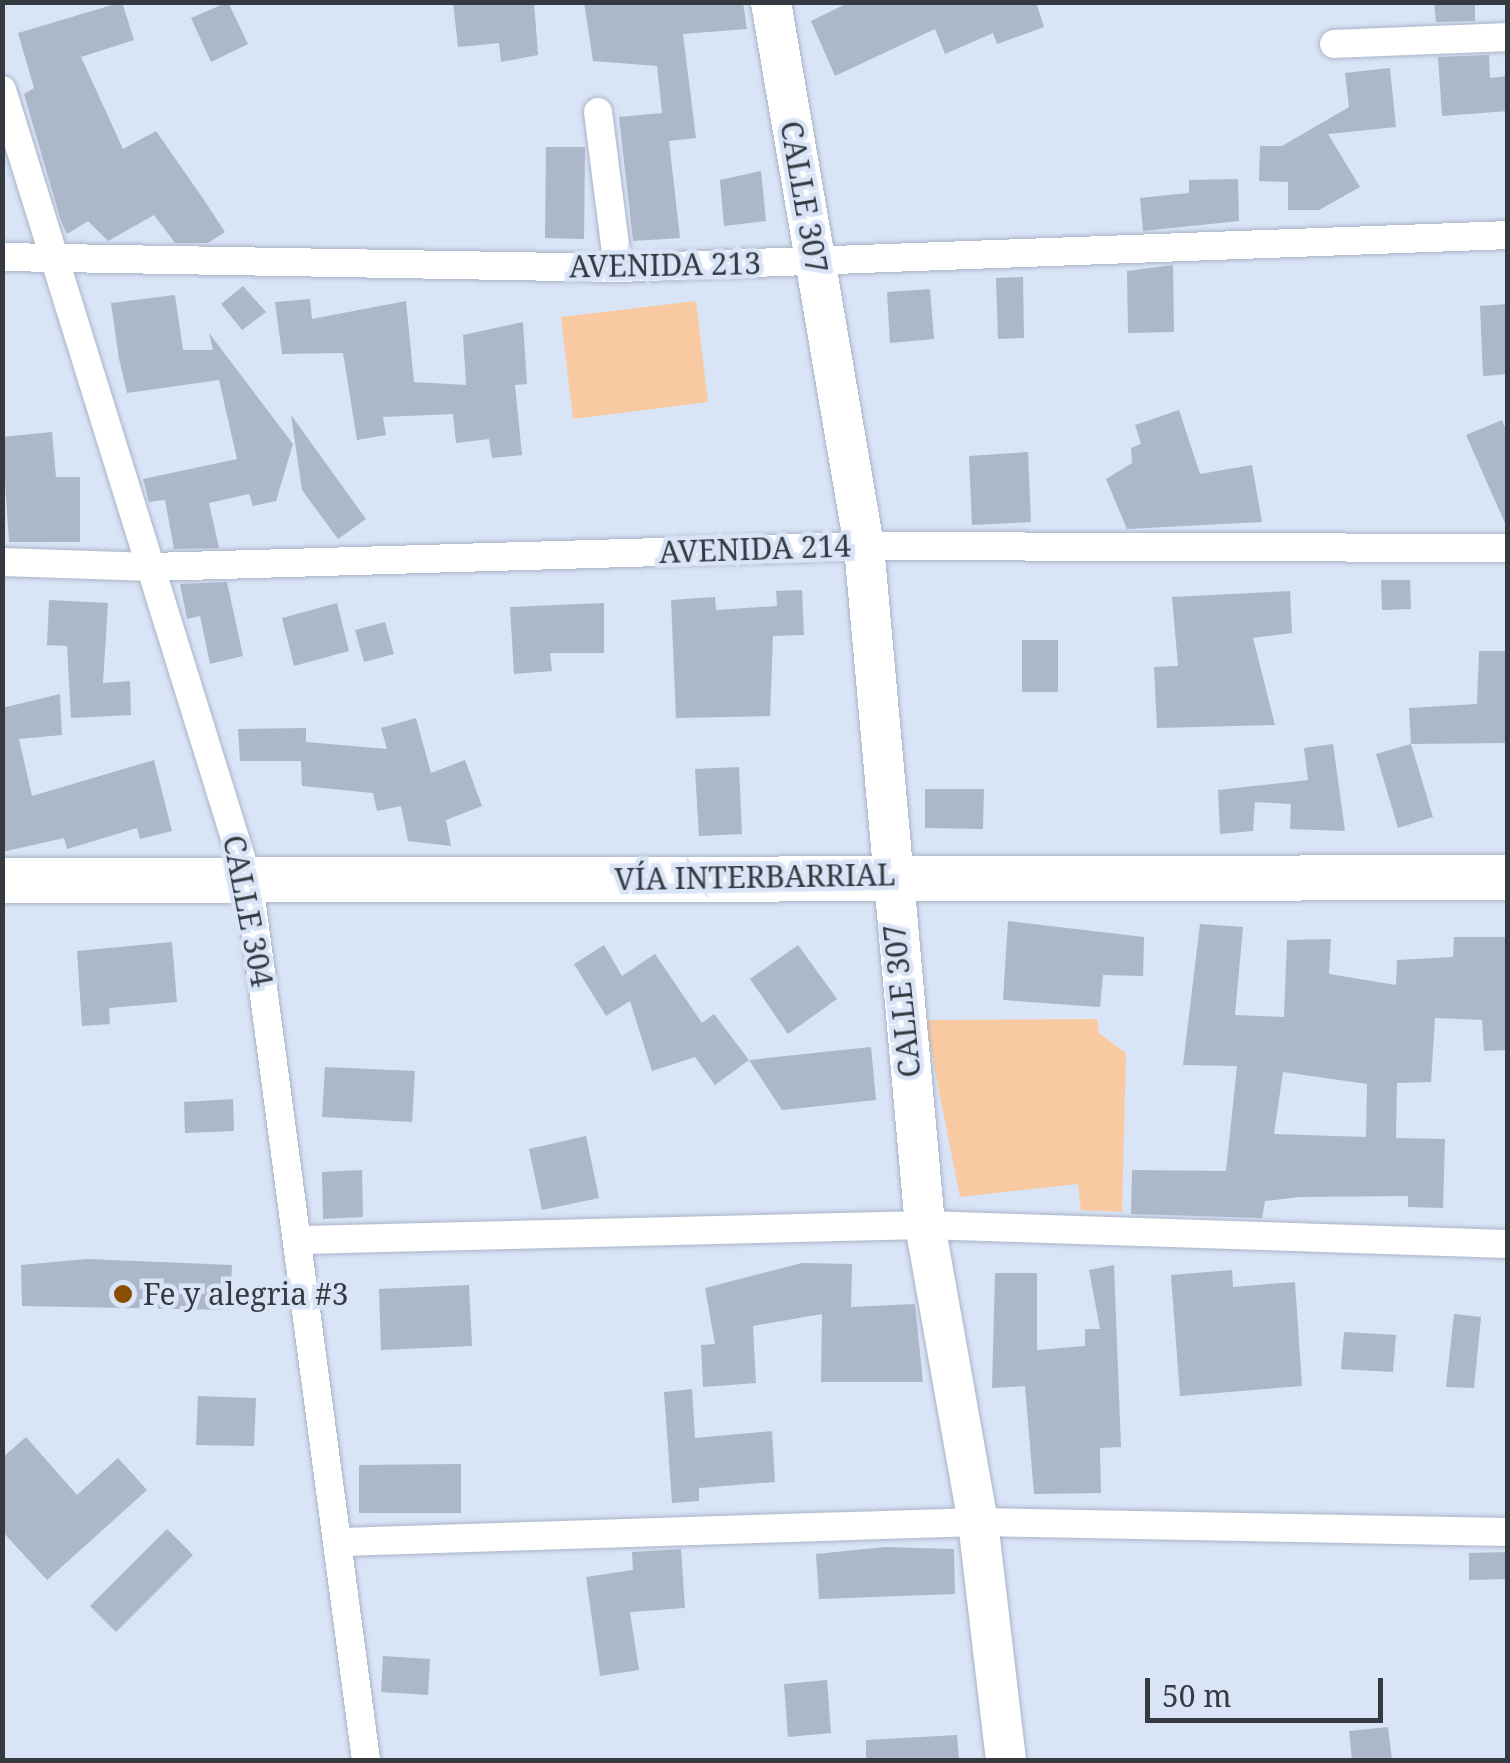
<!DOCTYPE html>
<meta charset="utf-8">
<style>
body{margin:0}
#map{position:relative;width:1510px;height:1763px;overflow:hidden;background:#d9e4f7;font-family:"Noto Serif",serif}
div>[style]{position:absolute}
.green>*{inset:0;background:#f9caa2}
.building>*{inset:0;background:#acb7c9}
.roads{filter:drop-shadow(0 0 2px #a9b4c6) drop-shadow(0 0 2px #a9b4c6)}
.street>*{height:28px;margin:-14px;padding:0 14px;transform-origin:14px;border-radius:14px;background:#fff}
.secondary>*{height:40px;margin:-20px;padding:0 20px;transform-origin:20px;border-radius:20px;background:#fff}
.primary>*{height:45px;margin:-22.5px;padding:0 22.5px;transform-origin:22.5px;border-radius:22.5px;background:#fff}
.dots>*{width:28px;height:28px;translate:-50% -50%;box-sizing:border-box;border:5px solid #d9e4f7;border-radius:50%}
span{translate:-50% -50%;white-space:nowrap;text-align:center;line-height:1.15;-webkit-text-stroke:9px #d9e4f7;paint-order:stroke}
.street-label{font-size:30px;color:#353a41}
.poi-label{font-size:30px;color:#353a41}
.left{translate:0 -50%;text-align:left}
.frame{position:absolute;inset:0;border:5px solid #353a41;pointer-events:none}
.scale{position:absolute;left:1145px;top:1678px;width:238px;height:45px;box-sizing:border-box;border:5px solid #353a41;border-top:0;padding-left:12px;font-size:30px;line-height:35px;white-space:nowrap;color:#353a41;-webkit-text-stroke:8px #d9e4f7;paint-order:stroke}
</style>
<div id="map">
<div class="green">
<div style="clip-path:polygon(696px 301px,708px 402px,573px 419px,561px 317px)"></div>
<div style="clip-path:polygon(1097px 1019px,1099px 1033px,1126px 1053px,1122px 1212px,1081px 1210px,1078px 1184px,960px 1197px,925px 1020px)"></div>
</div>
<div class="building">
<div style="clip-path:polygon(122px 2px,134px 40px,81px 57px,123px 149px,156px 131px,202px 197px,225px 232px,208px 243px,175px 243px,154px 215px,108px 241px,88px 221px,67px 234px,61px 221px,24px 94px,34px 88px,18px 33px)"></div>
<div style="clip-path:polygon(228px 2px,248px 44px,211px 62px,191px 18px)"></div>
<div style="clip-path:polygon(453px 2px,534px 2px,538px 55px,501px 62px,499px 43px,458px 47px)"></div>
<div style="clip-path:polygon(584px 2px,743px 2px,747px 29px,683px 34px,696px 138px,669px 141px,680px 238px,633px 241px,619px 117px,662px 113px,657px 66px,593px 61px)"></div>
<div style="clip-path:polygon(850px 2px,1036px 2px,1044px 27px,997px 44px,993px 33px,945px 54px,935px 29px,835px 76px,811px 21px)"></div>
<div style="clip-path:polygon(1434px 2px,1475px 2px,1475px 21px,1436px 22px)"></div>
<div style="clip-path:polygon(1489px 55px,1490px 78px,1508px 76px,1508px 111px,1442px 116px,1438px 57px)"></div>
<div style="clip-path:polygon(1390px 68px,1396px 127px,1328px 134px,1360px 187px,1319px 210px,1288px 210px,1288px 182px,1259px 181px,1260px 146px,1282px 146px,1349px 107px,1345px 73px)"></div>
<div style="clip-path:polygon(546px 147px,585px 147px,584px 239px,545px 238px)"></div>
<div style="clip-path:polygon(761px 171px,766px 221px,724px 226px,720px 180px)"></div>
<div style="clip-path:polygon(1238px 179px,1239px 221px,1143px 231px,1140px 198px,1189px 193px,1189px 180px)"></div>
<div style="clip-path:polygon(1173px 265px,1174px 332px,1128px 333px,1127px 271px)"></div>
<div style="clip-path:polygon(1023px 277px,1024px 338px,998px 339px,996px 278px)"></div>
<div style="clip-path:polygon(243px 286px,266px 312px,242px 330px,221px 304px)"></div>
<div style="clip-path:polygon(930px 289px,934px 339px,890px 343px,887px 292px)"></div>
<div style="clip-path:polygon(175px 295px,183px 350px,213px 350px,209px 333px,293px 444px,276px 501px,253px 506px,249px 494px,209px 503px,219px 548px,174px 549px,165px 500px,149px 502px,143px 479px,237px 459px,219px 380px,127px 393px,119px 359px,111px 303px)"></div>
<div style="clip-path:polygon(310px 299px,312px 319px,406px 301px,414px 382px,466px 385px,463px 335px,523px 322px,527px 384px,515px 385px,522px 455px,492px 458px,489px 439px,456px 443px,453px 414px,383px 417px,386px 435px,357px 440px,343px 353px,282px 354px,275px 302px)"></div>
<div style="clip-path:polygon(1508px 304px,1508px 374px,1483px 376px,1480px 306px)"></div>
<div style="clip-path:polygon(1179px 410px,1200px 474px,1252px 465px,1262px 522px,1127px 529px,1106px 479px,1132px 463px,1131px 448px,1141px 444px,1135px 425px)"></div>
<div style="clip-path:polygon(291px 415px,366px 519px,338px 539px,302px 490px)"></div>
<div style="clip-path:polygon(1502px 420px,1508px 434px,1508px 530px,1466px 435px)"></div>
<div style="clip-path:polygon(52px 432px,56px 477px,80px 477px,80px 542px,9px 542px,2px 437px)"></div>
<div style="clip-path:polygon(1028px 452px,1031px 522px,972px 525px,969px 456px)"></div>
<div style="clip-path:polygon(1381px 580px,1410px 580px,1411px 609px,1382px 610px)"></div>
<div style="clip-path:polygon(227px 582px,243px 656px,210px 664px,200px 616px,187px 619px,180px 584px)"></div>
<div style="clip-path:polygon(802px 590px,804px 635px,773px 636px,770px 716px,676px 718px,671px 600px,715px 597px,716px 610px,777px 606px,776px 591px)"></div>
<div style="clip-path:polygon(1290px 591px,1292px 633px,1253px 638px,1275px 725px,1157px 728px,1154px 667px,1178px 666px,1172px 597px)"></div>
<div style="clip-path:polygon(49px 600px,108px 603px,103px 683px,130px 681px,131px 715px,71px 718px,67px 646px,47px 645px)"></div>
<div style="clip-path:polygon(337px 603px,349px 651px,294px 666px,282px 618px)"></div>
<div style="clip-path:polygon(604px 603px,604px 653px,550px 653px,552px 671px,514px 674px,510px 607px)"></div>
<div style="clip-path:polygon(385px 622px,394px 654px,364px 662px,355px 630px)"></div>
<div style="clip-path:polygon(1022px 640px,1058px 640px,1058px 692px,1022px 692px)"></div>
<div style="clip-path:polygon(1479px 651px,1508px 651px,1508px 743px,1411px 744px,1409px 708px,1477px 704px)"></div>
<div style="clip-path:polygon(60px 694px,62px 735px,19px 739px,32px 796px,154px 760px,172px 831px,140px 839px,137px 828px,67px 849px,64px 838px,2px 852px,2px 708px)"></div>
<div style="clip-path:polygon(416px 718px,431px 773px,465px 760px,482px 806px,446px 820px,451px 846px,408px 841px,401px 806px,377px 811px,373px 793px,302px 786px,301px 761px,240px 761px,238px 729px,306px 728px,306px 742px,387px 749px,381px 728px)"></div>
<div style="clip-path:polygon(1333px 744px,1345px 831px,1290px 829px,1291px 804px,1255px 802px,1253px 831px,1220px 834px,1218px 790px,1308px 780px,1304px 748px)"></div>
<div style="clip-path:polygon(1411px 744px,1433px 817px,1398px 828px,1376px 754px)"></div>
<div style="clip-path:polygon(739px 767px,742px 834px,699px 836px,695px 769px)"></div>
<div style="clip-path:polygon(925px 789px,984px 789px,983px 829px,925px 828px)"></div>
<div style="clip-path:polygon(1008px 921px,1144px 937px,1143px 976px,1103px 975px,1100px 1007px,1003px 1000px)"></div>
<div style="clip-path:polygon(evenodd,1200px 924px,1243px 927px,1235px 1015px,1284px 1017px,1287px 940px,1331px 939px,1329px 974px,1396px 985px,1397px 960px,1453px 957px,1454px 937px,1508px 937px,1508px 1050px,1484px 1051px,1482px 1020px,1435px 1018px,1431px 1082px,1397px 1083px,1396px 1138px,1445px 1139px,1443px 1208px,1408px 1207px,1408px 1196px,1300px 1197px,1265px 1201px,1262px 1218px,1131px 1214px,1132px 1170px,1226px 1171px,1237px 1066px,1183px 1065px,1200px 924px,1283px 1072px,1367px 1084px,1366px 1137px,1274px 1134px,1283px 1072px)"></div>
<div style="clip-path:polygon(172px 942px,177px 1002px,109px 1008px,110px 1024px,82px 1026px,77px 951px)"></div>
<div style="clip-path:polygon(604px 945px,622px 976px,655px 954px,702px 1023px,714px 1014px,749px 1060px,715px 1085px,695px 1057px,652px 1071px,630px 1001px,606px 1016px,574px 964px)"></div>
<div style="clip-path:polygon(798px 945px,837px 999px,788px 1034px,750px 979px)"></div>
<div style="clip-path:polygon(871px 1047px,876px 1100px,782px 1110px,749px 1060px)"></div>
<div style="clip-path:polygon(325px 1067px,415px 1071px,412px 1122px,322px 1117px)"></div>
<div style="clip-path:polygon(233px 1099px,234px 1131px,185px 1133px,184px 1102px)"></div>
<div style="clip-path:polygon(586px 1136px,599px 1198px,542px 1210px,529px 1149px)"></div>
<div style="clip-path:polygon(362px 1170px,363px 1217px,323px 1219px,322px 1172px)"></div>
<div style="clip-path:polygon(87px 1259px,232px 1265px,230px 1310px,22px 1306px,21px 1265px)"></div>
<div style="clip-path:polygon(802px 1263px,852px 1264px,851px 1307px,915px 1304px,923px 1382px,821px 1382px,822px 1314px,753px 1326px,756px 1383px,703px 1387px,701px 1345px,715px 1344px,705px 1288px)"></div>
<div style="clip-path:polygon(1114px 1265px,1121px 1447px,1100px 1448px,1101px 1493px,1034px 1494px,1025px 1386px,992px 1388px,995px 1273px,1037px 1273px,1037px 1350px,1085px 1346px,1085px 1329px,1100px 1329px,1089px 1270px)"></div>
<div style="clip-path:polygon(1232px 1270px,1233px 1287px,1295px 1282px,1302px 1386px,1180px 1396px,1171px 1275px)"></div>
<div style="clip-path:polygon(469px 1285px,472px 1346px,381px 1350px,379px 1289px)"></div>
<div style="clip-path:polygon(1454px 1314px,1481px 1317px,1474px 1388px,1446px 1387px)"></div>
<div style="clip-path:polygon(1344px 1332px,1396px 1335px,1393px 1372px,1341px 1369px)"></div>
<div style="clip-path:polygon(692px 1389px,695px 1438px,772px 1431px,775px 1482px,699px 1488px,699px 1501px,672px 1503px,664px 1392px)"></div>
<div style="clip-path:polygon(198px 1396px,256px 1398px,254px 1446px,196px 1445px)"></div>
<div style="clip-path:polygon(26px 1437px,77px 1495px,118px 1458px,147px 1490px,47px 1580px,2px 1531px,2px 1458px)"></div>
<div style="clip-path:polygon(461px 1464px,461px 1513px,359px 1513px,359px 1465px)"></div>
<div style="clip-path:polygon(167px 1529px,193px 1555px,116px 1632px,90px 1606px)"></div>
<div style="clip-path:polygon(885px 1547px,954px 1549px,955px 1594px,819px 1599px,816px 1554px)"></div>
<div style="clip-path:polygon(681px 1549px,685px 1608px,630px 1612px,639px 1670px,600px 1676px,586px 1577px,633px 1570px,632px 1552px)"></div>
<div style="clip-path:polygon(1508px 1552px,1508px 1579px,1469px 1580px,1469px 1553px)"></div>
<div style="clip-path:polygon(383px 1656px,430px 1659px,428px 1695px,381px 1692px)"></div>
<div style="clip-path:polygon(827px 1680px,831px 1733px,788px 1737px,784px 1684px)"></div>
<div style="clip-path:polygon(1388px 1727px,1392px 1760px,1352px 1760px,1349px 1731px)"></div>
<div style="clip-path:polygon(957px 1735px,959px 1760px,866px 1760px,866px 1740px)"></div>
</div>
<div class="roads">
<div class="street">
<div style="left:1334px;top:44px;width:174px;rotate:-2.3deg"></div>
<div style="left:2px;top:90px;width:831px;rotate:72.7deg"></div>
<div style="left:249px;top:883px;width:885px;rotate:82.4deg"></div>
<div style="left:598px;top:112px;width:157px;rotate:82.7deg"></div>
<div style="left:2px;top:257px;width:616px;rotate:1.02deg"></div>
<div style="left:618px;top:268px;width:891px;rotate:-2.12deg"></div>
<div style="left:2px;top:562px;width:150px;rotate:1.9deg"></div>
<div style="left:152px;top:567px;width:712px;rotate:-1.69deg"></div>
<div style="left:864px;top:546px;width:644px;rotate:0.18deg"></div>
<div style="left:302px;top:1240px;width:623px;rotate:-1.38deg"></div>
<div style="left:925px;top:1225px;width:583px;rotate:1.87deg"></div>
<div style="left:341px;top:1542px;width:637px;rotate:-1.8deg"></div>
<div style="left:978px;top:1522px;width:530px;rotate:1.08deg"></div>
</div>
<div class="secondary">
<div style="left:771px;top:2px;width:552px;rotate:80.3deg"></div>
<div style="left:864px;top:546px;width:682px;rotate:84.87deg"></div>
<div style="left:925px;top:1225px;width:302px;rotate:79.9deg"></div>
<div style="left:978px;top:1522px;width:240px;rotate:83.3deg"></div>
</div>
<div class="primary">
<div style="left:2px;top:880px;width:1506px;rotate:-0.11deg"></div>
</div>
</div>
<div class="dots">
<div style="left:123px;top:1294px;background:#884e04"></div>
</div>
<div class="street-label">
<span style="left:804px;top:197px;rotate:80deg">CALLE 307</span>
<span style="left:665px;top:265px;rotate:-1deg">AVENIDA 213</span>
<span style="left:755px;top:549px;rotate:-2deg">AVENIDA 214</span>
<span style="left:755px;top:877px;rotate:-1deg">VÍA INTERBARRIAL</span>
<span style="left:248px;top:911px;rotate:79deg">CALLE 304</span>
<span style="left:902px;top:1001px;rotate:-96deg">CALLE 307</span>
</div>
<div class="poi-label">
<span class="left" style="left:143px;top:1294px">Fe y alegria #3</span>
</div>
<div class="frame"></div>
<div class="scale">50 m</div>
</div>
